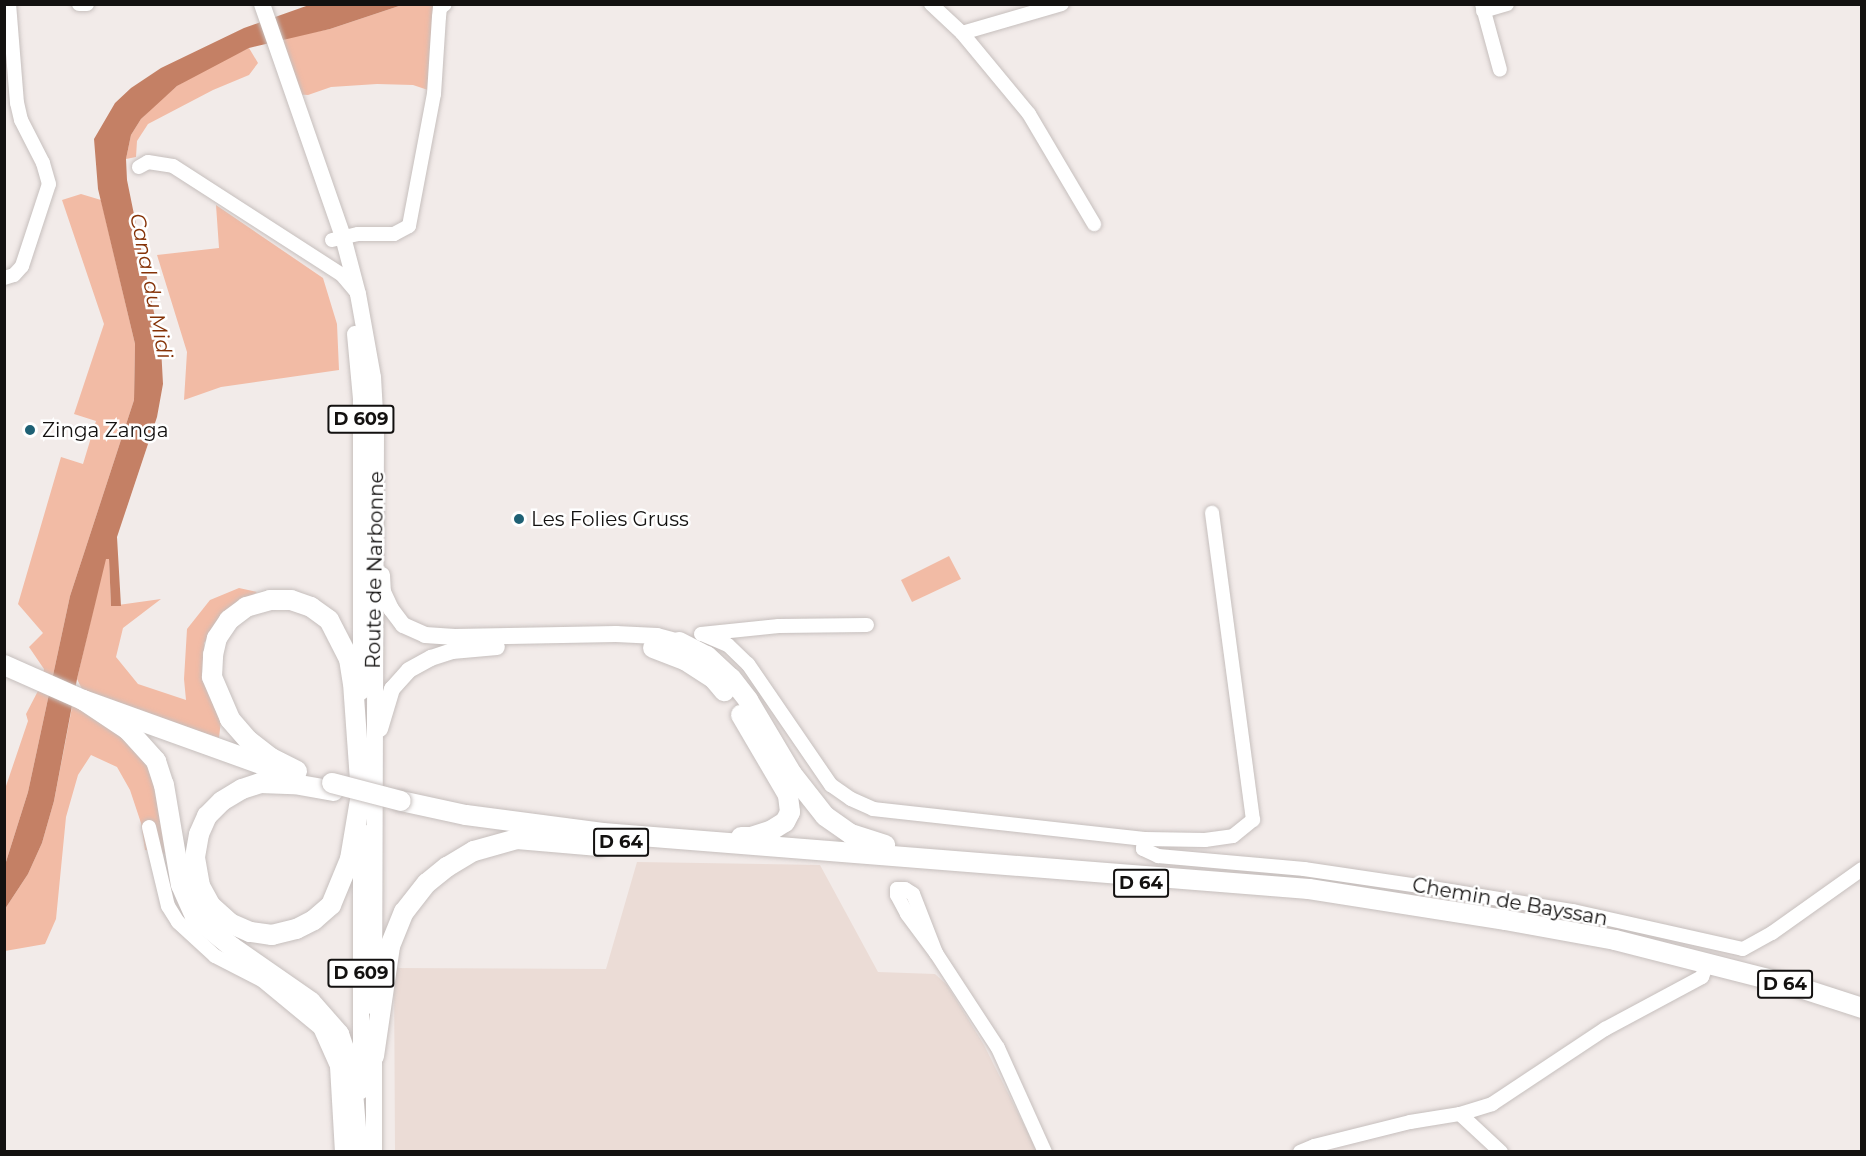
<!DOCTYPE html>
<style>
body{margin:0}
#map{position:relative;width:1866px;height:1156px;overflow:hidden;background:#f2ebe9;font-family:Montserrat,sans-serif}
div>[style]{position:absolute}
.built>*{inset:0;background:#ebdcd6}
.green>*{inset:0;background:#f2bba5}
.water>*{inset:0;background:#c48065}
.roads{filter:drop-shadow(0 0 2px #c6bfbd) drop-shadow(0 0 2px #c6bfbd)}
.minor>*{height:14px;margin:-7px;padding:0 7px;transform-origin:7px;border-radius:7px;background:#fff}
.major>*{height:16px;margin:-8px;padding:0 8px;transform-origin:8px;border-radius:8px;background:#fff}
.highway>*{height:20px;margin:-10px;padding:0 10px;transform-origin:10px;border-radius:10px;background:#fff}
.bridges{filter:drop-shadow(0 0 2px #c6bfbd) drop-shadow(0 0 2px #c6bfbd)}
.highway-bridge>*{height:20px;margin:-10px;padding:0 10px;transform-origin:10px;border-radius:10px;background:#fff}
.dots>*{width:16px;height:16px;translate:-50% -50%;box-sizing:border-box;border:3px solid #fff;border-radius:50%}
span{translate:-50% -50%;white-space:nowrap;text-align:center;line-height:1.15;-webkit-text-stroke:5px #fff;paint-order:stroke}
.shield-label span{padding:2px 4px;background:#fff;border:2px solid;border-radius:4px;-webkit-text-stroke-width:0}
.shield-label{font-size:18px;color:#131110;font-weight:700}
.poi-label{font-size:20px;color:#131110}
.left{translate:0 -50%;text-align:left}
.street-label{font-size:20px;color:#131110}
.water-label{font-size:21px;color:#853207;font-style:italic}
.frame{position:absolute;inset:0;border:6px solid #131110;pointer-events:none}
</style>
<div id="map">
<div class="built">
<div style="clip-path:polygon(637px 862px,820px 865px,878px 972px,935px 974px,947px 985px,984px 1045px,1037px 1151px,395px 1151px,394px 968px,606px 969px)"></div>
</div>
<div class="green">
<div style="clip-path:polygon(402px 5px,445px 5px,434px 92px,413px 85px,377px 84px,331px 87px,308px 95px,293px 94px,279px 54px,285px 38px,330px 29px)"></div>
<div style="clip-path:polygon(249px 48px,258px 63px,249px 75px,213px 90px,148px 124px,137px 141px,136px 157px,126px 159px,131px 135px,141px 119px,156px 104px,177px 86px,203px 70px)"></div>
<div style="clip-path:polygon(81px 194px,101px 200px,135px 344px,134px 400px,70px 596px,28px 792px,5px 865px,5px 789px,28px 721px,26px 714px,40px 687px,44px 669px,29px 647px,43px 633px,18px 604px,61px 457px,83px 464px,96px 421px,74px 414px,104px 324px,62px 200px)"></div>
<div style="clip-path:polygon(216px 205px,323px 278px,337px 324px,339px 370px,221px 387px,184px 400px,187px 352px,157px 255px,219px 248px)"></div>
<div style="clip-path:polygon(949px 556px,961px 579px,912px 602px,901px 580px)"></div>
<div style="clip-path:polygon(105px 559px,109px 559px,111px 606px,161px 599px,123px 628px,116px 657px,138px 684px,186px 700px,184px 679px,187px 629px,210px 600px,239px 588px,257px 592px,226px 615px,204px 643px,207px 681px,221px 720px,219px 738px,84px 693px,77px 679px)"></div>
<div style="clip-path:polygon(74px 697px,140px 741px,173px 843px,165px 854px,145px 850px,141px 823px,130px 790px,117px 767px,91px 755px,78px 775px,66px 817px,56px 919px,45px 944px,5px 951px,5px 909px,28px 874px,42px 843px,54px 801px)"></div>
</div>
<div class="water">
<div style="clip-path:polygon(309px 5px,402px 5px,330px 29px,249px 48px,177px 86px,141px 119px,131px 135px,126px 159px,127px 180px,161px 347px,163px 384px,157px 417px,117px 537px,121px 606px,111px 606px,109px 559px,106px 559px,77px 679px,54px 801px,42px 843px,28px 874px,5px 909px,5px 865px,28px 792px,70px 596px,134px 400px,135px 344px,98px 189px,94px 139px,115px 103px,131px 88px,161px 68px,244px 28px)"></div>
</div>
<div class="roads">
<div class="minor">
<div style="left:79px;top:4px;width:8px"></div>
<div style="left:931px;top:4px;width:42px;rotate:43.1deg"></div>
<div style="left:962px;top:33px;width:105px;rotate:50.4deg"></div>
<div style="left:1029px;top:114px;width:128px;rotate:59.4deg"></div>
<div style="left:1482px;top:4px;width:68px;rotate:74.7deg"></div>
<div style="left:1483px;top:11px;width:25px;rotate:-16deg"></div>
<div style="left:962px;top:33px;width:104px;rotate:-16.2deg"></div>
<div style="left:139px;top:167px;width:10px;rotate:-29deg"></div>
<div style="left:148px;top:162px;width:25px;rotate:9deg"></div>
<div style="left:173px;top:166px;width:201px;rotate:32.8deg"></div>
<div style="left:342px;top:275px;width:23px;rotate:50deg"></div>
<div style="left:332px;top:240px;width:27px;rotate:-13deg"></div>
<div style="left:358px;top:234px;width:36px"></div>
<div style="left:394px;top:234px;width:17px;rotate:-28deg"></div>
<div style="left:409px;top:226px;width:134px;rotate:-79.3deg"></div>
<div style="left:434px;top:94px;width:77px;rotate:-86.3deg"></div>
<div style="left:439px;top:17px;width:9px;rotate:-84deg"></div>
<div style="left:440px;top:8px;width:6px;rotate:-39deg"></div>
<div style="left:4px;top:278px;width:10px;rotate:-17deg"></div>
<div style="left:14px;top:275px;width:12px;rotate:-48deg"></div>
<div style="left:22px;top:266px;width:86px;rotate:-71.8deg"></div>
<div style="left:49px;top:184px;width:22px;rotate:-106deg"></div>
<div style="left:43px;top:163px;width:48px;rotate:-117.1deg"></div>
<div style="left:21px;top:120px;width:17px;rotate:-103deg"></div>
<div style="left:17px;top:103px;width:99px;rotate:-94.6deg"></div>
<div style="left:701px;top:634px;width:78px;rotate:-5.9deg"></div>
<div style="left:779px;top:626px;width:88px;rotate:-0.7deg"></div>
<div style="left:702px;top:634px;width:28px;rotate:23deg"></div>
<div style="left:728px;top:645px;width:28px;rotate:44deg"></div>
<div style="left:748px;top:664px;width:147px;rotate:55.6deg"></div>
<div style="left:831px;top:785px;width:24px;rotate:35deg"></div>
<div style="left:851px;top:799px;width:24px;rotate:24deg"></div>
<div style="left:873px;top:809px;width:273px;rotate:6.3deg"></div>
<div style="left:1144px;top:839px;width:61px;rotate:0.9deg"></div>
<div style="left:1205px;top:840px;width:28px;rotate:-8deg"></div>
<div style="left:1233px;top:836px;width:26px;rotate:-39deg"></div>
<div style="left:1253px;top:820px;width:310px;rotate:-97.6deg"></div>
<div style="left:149px;top:827px;width:81px;rotate:76.5deg"></div>
<div style="left:168px;top:906px;width:19px;rotate:58deg"></div>
<div style="left:178px;top:922px;width:50px;rotate:42.6deg"></div>
<div style="left:215px;top:956px;width:53px;rotate:27.1deg"></div>
<div style="left:262px;top:980px;width:75px;rotate:39.6deg"></div>
<div style="left:320px;top:1028px;width:42px;rotate:65.9deg"></div>
<div style="left:337px;top:1066px;width:86px;rotate:86.7deg"></div>
<div style="left:1144px;top:839px;width:10px;rotate:96deg"></div>
<div style="left:1143px;top:849px;width:17px;rotate:25deg"></div>
<div style="left:1158px;top:856px;width:147px;rotate:5.1deg"></div>
<div style="left:1304px;top:869px;width:129px;rotate:8.4deg"></div>
<div style="left:1432px;top:888px;width:143px;rotate:9.3deg"></div>
<div style="left:1573px;top:911px;width:174px;rotate:12.6deg"></div>
<div style="left:1743px;top:949px;width:33px;rotate:-29deg"></div>
<div style="left:1772px;top:933px;width:110px;rotate:-35.4deg"></div>
<div style="left:936px;top:953px;width:63px;rotate:-111.3deg"></div>
<div style="left:913px;top:894px;width:9px;rotate:-148deg"></div>
<div style="left:905px;top:889px;width:8px;rotate:180deg"></div>
<div style="left:897px;top:889px;width:6px;rotate:90deg"></div>
<div style="left:897px;top:895px;width:21px;rotate:62deg"></div>
<div style="left:907px;top:914px;width:49px;rotate:53.4deg"></div>
<div style="left:936px;top:953px;width:113px;rotate:56.9deg"></div>
<div style="left:998px;top:1048px;width:114px;rotate:65.7deg"></div>
<div style="left:1460px;top:1114px;width:56px;rotate:42.8deg"></div>
<div style="left:1300px;top:1152px;width:15px;rotate:-23deg"></div>
<div style="left:1314px;top:1146px;width:99px;rotate:-14deg"></div>
<div style="left:1410px;top:1122px;width:51px;rotate:-9.1deg"></div>
<div style="left:1460px;top:1114px;width:34px;rotate:-17deg"></div>
<div style="left:1492px;top:1104px;width:136px;rotate:-33.6deg"></div>
<div style="left:1605px;top:1029px;width:110px;rotate:-28.2deg"></div>
<div style="left:1702px;top:977px;width:15px;rotate:-70deg"></div>
</div>
<div class="major">
<div style="left:262px;top:4px;width:247px;rotate:70.8deg"></div>
<div style="left:343px;top:237px;width:59px;rotate:75.3deg"></div>
<div style="left:358px;top:294px;width:84px;rotate:79.8deg"></div>
<div style="left:373px;top:377px;width:54px;rotate:86.8deg"></div>
<div style="left:376px;top:431px;width:576px;rotate:90.2deg"></div>
<div style="left:355px;top:334px;width:65px;rotate:84.7deg"></div>
<div style="left:361px;top:399px;width:293px;rotate:90deg"></div>
<div style="left:382px;top:575px;width:17px;rotate:87deg"></div>
<div style="left:383px;top:592px;width:19px;rotate:65deg"></div>
<div style="left:391px;top:609px;width:20px;rotate:53deg"></div>
<div style="left:403px;top:625px;width:24px;rotate:24deg"></div>
<div style="left:425px;top:635px;width:30px;rotate:4deg"></div>
<div style="left:455px;top:637px;width:161px;rotate:-1.1deg"></div>
<div style="left:616px;top:634px;width:41px;rotate:2.8deg"></div>
<div style="left:657px;top:636px;width:23px;rotate:15deg"></div>
<div style="left:380px;top:729px;width:42px;rotate:-73.3deg"></div>
<div style="left:392px;top:689px;width:25px;rotate:-48deg"></div>
<div style="left:409px;top:670px;width:25px;rotate:-29deg"></div>
<div style="left:431px;top:658px;width:22px;rotate:-18deg"></div>
<div style="left:452px;top:651px;width:45px;rotate:-5.1deg"></div>
<div style="left:361px;top:831px;width:260px;rotate:90deg"></div>
<div style="left:374px;top:1044px;width:108px;rotate:90deg"></div>
</div>
<div class="highway">
<div style="left:679px;top:642px;width:31px;rotate:27deg"></div>
<div style="left:707px;top:656px;width:33px;rotate:43deg"></div>
<div style="left:731px;top:678px;width:28px;rotate:52deg"></div>
<div style="left:748px;top:700px;width:86px;rotate:59.3deg"></div>
<div style="left:792px;top:774px;width:53px;rotate:51.8deg"></div>
<div style="left:825px;top:816px;width:32px;rotate:35deg"></div>
<div style="left:851px;top:834px;width:36px;rotate:18deg"></div>
<div style="left:653px;top:648px;width:34px;rotate:21deg"></div>
<div style="left:685px;top:660px;width:35px;rotate:33deg"></div>
<div style="left:714px;top:679px;width:16px;rotate:50deg"></div>
<div style="left:4px;top:665px;width:86px;rotate:23.9deg"></div>
<div style="left:83px;top:700px;width:206px;rotate:19.8deg"></div>
<div style="left:83px;top:700px;width:54px;rotate:33.7deg"></div>
<div style="left:128px;top:730px;width:42px;rotate:47.9deg"></div>
<div style="left:156px;top:761px;width:25px;rotate:72deg"></div>
<div style="left:164px;top:785px;width:101px;rotate:80.4deg"></div>
<div style="left:181px;top:885px;width:35px;rotate:66deg"></div>
<div style="left:195px;top:917px;width:48px;rotate:39deg"></div>
<div style="left:232px;top:947px;width:96px;rotate:34.8deg"></div>
<div style="left:311px;top:1002px;width:43px;rotate:48.8deg"></div>
<div style="left:339px;top:1034px;width:36px;rotate:71deg"></div>
<div style="left:351px;top:1068px;width:84px;rotate:85.2deg"></div>
<div style="left:297px;top:771px;width:29px;rotate:-153deg"></div>
<div style="left:271px;top:758px;width:29px;rotate:-142deg"></div>
<div style="left:248px;top:740px;width:28px;rotate:-131deg"></div>
<div style="left:230px;top:719px;width:46px;rotate:-113.2deg"></div>
<div style="left:212px;top:677px;width:22px;rotate:-87deg"></div>
<div style="left:213px;top:655px;width:17px;rotate:-77deg"></div>
<div style="left:217px;top:638px;width:22px;rotate:-56deg"></div>
<div style="left:229px;top:620px;width:21px;rotate:-37deg"></div>
<div style="left:246px;top:607px;width:25px;rotate:-16deg"></div>
<div style="left:270px;top:600px;width:21px"></div>
<div style="left:291px;top:600px;width:21px;rotate:19deg"></div>
<div style="left:311px;top:607px;width:22px;rotate:36deg"></div>
<div style="left:329px;top:620px;width:44px;rotate:62.9deg"></div>
<div style="left:349px;top:659px;width:24px;rotate:81deg"></div>
<div style="left:353px;top:683px;width:111px;rotate:85.9deg"></div>
<div style="left:361px;top:794px;width:66px;rotate:99.6deg"></div>
<div style="left:350px;top:859px;width:50px;rotate:112.4deg"></div>
<div style="left:331px;top:905px;width:23px;rotate:139deg"></div>
<div style="left:314px;top:920px;width:20px;rotate:153deg"></div>
<div style="left:296px;top:929px;width:25px;rotate:166deg"></div>
<div style="left:272px;top:935px;width:22px;rotate:-172deg"></div>
<div style="left:250px;top:932px;width:22px;rotate:-156deg"></div>
<div style="left:230px;top:923px;width:25px;rotate:-138deg"></div>
<div style="left:211px;top:906px;width:23px;rotate:-119deg"></div>
<div style="left:200px;top:886px;width:29px;rotate:-100deg"></div>
<div style="left:195px;top:857px;width:23px;rotate:-80deg"></div>
<div style="left:199px;top:834px;width:20px;rotate:-66deg"></div>
<div style="left:207px;top:816px;width:21px;rotate:-45deg"></div>
<div style="left:222px;top:801px;width:23px;rotate:-31deg"></div>
<div style="left:242px;top:789px;width:19px;rotate:-18deg"></div>
<div style="left:260px;top:783px;width:34px;rotate:2deg"></div>
<div style="left:294px;top:784px;width:40px;rotate:10deg"></div>
<div style="left:401px;top:801px;width:66px;rotate:12.2deg"></div>
<div style="left:466px;top:815px;width:138px;rotate:7.5deg"></div>
<div style="left:603px;top:833px;width:708px;rotate:4.54deg"></div>
<div style="left:1309px;top:889px;width:198px;rotate:9deg"></div>
<div style="left:1505px;top:920px;width:112px;rotate:10.3deg"></div>
<div style="left:1615px;top:940px;width:179px;rotate:14.3deg"></div>
<div style="left:1788px;top:984px;width:78px;rotate:18deg"></div>
<div style="left:741px;top:837px;width:10px"></div>
<div style="left:751px;top:837px;width:22px;rotate:-18deg"></div>
<div style="left:772px;top:830px;width:15px;rotate:-32deg"></div>
<div style="left:785px;top:822px;width:11px;rotate:-63deg"></div>
<div style="left:790px;top:812px;width:17px;rotate:-97deg"></div>
<div style="left:788px;top:795px;width:93px;rotate:-120.4deg"></div>
<div style="left:374px;top:1056px;width:111px;rotate:-81.7deg"></div>
<div style="left:390px;top:946px;width:37px;rotate:-68deg"></div>
<div style="left:404px;top:912px;width:37px;rotate:-52deg"></div>
<div style="left:427px;top:883px;width:26px;rotate:-39deg"></div>
<div style="left:447px;top:867px;width:31px;rotate:-31deg"></div>
<div style="left:474px;top:851px;width:45px;rotate:-15.6deg"></div>
<div style="left:517px;top:839px;width:82px;rotate:4.9deg"></div>
</div>
</div>
<div class="bridges">
<div class="highway-bridge">
<div style="left:332px;top:783px;width:71px;rotate:14.6deg"></div>
</div>
</div>
<div class="dots">
<div style="left:30px;top:430px;background:#1e6074"></div>
<div style="left:519px;top:519px;background:#1e6074"></div>
</div>
<div class="shield-label">
<span style="left:361px;top:419px">D 609</span>
<span style="left:621px;top:842px">D 64</span>
<span style="left:1141px;top:883px">D 64</span>
<span style="left:361px;top:973px">D 609</span>
<span style="left:1785px;top:984px">D 64</span>
</div>
<div class="poi-label">
<span class="left" style="left:42px;top:430px">Zinga Zanga</span>
<span class="left" style="left:531px;top:519px">Les Folies Gruss</span>
</div>
<div class="street-label">
<span style="left:375px;top:570px;rotate:-89deg">Route de Narbonne</span>
<span style="left:1510px;top:902px;rotate:10deg">Chemin de Bayssan</span>
</div>
<div class="water-label">
<span style="left:151px;top:286px;rotate:79deg">Canal du Midi</span>
</div>
<div class="frame"></div>
</div>
